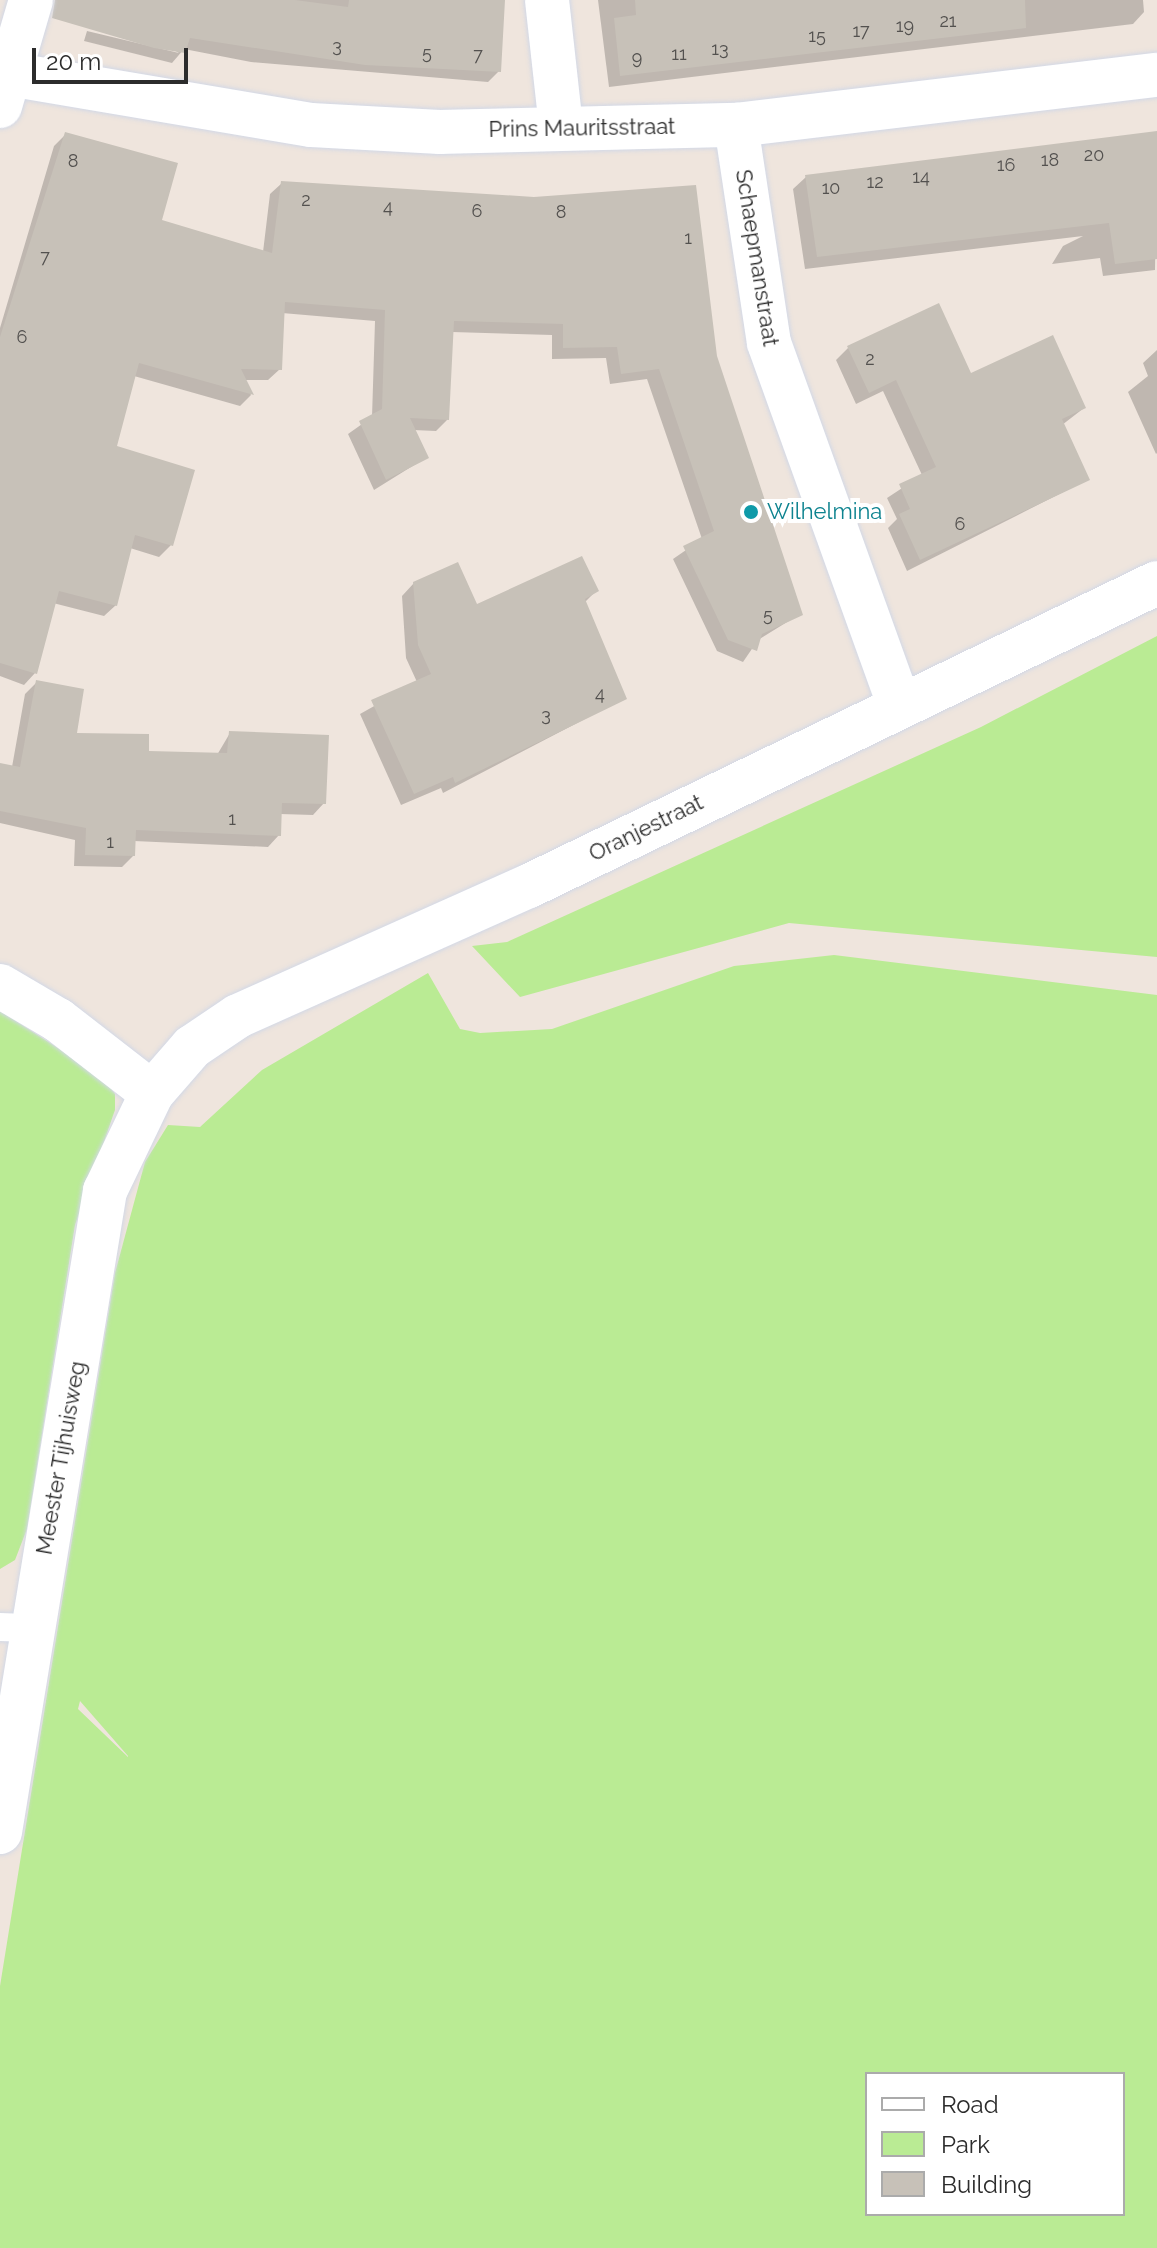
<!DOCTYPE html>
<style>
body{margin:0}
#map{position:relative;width:1157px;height:2248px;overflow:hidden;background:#efe5dd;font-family:Raleway,sans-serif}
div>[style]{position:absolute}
.green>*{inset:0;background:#baeb94}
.shadow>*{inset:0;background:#0003}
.building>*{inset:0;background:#c7c1b8}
.roads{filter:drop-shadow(0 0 2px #d2d8e6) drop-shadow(0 0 2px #d2d8e6)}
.service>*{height:28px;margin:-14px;padding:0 14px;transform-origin:14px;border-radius:14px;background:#fff}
.minor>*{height:44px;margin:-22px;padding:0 22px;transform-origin:22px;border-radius:22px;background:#fff}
.dots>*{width:22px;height:22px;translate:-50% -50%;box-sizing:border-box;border:4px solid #fff;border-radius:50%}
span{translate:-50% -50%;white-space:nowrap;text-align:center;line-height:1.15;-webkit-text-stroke:8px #fff;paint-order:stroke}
.number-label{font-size:18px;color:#53514f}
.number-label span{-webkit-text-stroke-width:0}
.street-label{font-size:22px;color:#2c2c2c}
.culture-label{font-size:22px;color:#0d838f}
.left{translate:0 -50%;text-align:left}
.legend{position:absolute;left:865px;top:2072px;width:260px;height:144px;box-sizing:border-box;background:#fff;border:2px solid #ababab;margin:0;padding:10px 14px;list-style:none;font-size:24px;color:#2c2c2c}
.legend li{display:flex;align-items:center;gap:16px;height:40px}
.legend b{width:40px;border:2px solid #ababab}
.scale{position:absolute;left:32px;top:48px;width:156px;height:36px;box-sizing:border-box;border:4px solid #2c2c2c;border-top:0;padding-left:10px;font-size:24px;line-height:28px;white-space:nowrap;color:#2c2c2c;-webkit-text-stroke:6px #fff;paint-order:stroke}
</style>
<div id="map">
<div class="green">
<div style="clip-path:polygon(1157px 636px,1157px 957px,789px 923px,520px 997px,472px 946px,507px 942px,981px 727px)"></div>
<div style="clip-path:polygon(evenodd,834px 955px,1157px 995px,1157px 2248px,0 2248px,0 1986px,115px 1273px,145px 1162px,168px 1125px,200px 1127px,262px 1070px,428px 973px,460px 1029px,480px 1033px,552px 1029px,734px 966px,834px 955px,80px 1701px,128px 1756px,128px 1757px,78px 1709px,80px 1701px,834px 955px,867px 2074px,1123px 2074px,1123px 2214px,867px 2214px,867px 2074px)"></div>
<div style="clip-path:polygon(0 1011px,100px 1075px,115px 1094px,115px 1110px,75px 1225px,27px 1529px,15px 1560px,0 1569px)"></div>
</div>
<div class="shadow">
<div style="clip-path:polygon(96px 0,502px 0,499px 71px,488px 82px,251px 62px,184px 49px,172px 63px,84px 41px,87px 31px,179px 53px)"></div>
<div style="clip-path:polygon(598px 0,1143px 0,1144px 12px,1133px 24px,609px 87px)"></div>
<div style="clip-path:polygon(1157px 133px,1155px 270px,1103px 276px,1100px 258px,1052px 264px,1063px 246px,1083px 236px,805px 269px,793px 189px,806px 177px)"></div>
<div style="clip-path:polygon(66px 134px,159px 221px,263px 252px,270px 194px,282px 183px,715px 356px,800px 614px,758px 640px,743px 662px,717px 651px,673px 559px,702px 539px,647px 379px,610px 384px,606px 358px,552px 359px,552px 335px,452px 332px,447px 420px,436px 431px,413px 430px,427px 457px,374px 490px,348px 434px,372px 417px,375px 321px,282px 313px,280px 369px,268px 380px,244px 380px,251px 395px,240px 406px,134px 376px,114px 447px,171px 545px,159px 557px,130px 548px,116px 605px,104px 616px,53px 603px,35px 673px,24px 685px,0 676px,0 328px,54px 146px)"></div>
<div style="clip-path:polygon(848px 348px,1084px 408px,1062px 425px,1087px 480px,907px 571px,888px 528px,897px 519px,887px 498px,922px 475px,883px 391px,856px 404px,836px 360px)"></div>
<div style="clip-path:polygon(1157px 350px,1157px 453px,1156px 454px,1128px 392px,1148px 376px,1143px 363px)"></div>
<div style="clip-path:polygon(414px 583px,476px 607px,596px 591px,584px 603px,625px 698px,443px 793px,441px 788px,401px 805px,360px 714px,417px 682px,406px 658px,402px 596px)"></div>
<div style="clip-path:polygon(36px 683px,74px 735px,147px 753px,217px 755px,230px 733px,324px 803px,313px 815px,280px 814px,279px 835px,268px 847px,134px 841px,133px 856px,122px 867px,74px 866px,75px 840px,0 823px,0 765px,12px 767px,25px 694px)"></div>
</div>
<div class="building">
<div style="clip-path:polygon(55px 0,295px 0,348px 7px,349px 0,505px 0,501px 72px,365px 65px,190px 38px,185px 53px,154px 48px,52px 18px)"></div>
<div style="clip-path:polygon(635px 0,1025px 0,1026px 28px,620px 76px,614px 18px,636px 15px)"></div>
<div style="clip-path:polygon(1157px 131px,1157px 259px,1115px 264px,1109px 223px,817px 257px,805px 175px)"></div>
<div style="clip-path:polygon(65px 132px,178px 163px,162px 220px,272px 253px,281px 181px,534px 197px,696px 185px,717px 356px,803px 615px,762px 634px,757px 651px,728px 640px,683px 546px,714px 531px,659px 369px,621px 374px,617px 347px,563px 348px,563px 324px,454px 321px,449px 420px,410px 418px,429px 458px,386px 480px,359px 421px,382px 409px,385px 310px,285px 302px,282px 370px,241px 369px,254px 395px,139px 363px,117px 446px,195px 470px,173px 546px,135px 535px,117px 606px,59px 591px,37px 674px,0 663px,0 337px)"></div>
<div style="clip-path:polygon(939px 303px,971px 373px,1053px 335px,1086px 408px,1062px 419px,1090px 480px,920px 560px,899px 514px,910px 509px,899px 484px,936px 467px,896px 380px,869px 393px,847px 346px)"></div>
<div style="clip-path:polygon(582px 556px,599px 591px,585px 599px,627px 699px,455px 783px,453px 777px,414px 794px,371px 700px,431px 674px,418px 645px,413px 582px,458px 562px,477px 604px)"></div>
<div style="clip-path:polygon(36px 680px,84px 689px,77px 733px,149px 734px,149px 751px,227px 753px,229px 731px,329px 735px,326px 804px,282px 803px,281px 836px,136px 830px,135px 856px,85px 855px,86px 828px,0 811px,0 763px,20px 767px)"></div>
</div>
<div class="roads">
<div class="service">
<div style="left:0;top:1627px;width:32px;rotate:2deg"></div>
</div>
<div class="minor">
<div style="left:547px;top:0;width:128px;rotate:83.7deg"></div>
<div style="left:9px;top:74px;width:306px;rotate:9.6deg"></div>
<div style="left:311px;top:125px;width:129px;rotate:3.1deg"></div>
<div style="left:440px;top:132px;width:296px;rotate:-1.4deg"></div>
<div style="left:736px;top:125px;width:424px;rotate:-6.8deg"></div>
<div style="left:0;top:106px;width:110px;rotate:-73.7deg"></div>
<div style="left:736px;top:125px;width:220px;rotate:81.4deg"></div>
<div style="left:769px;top:343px;width:385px;rotate:70.2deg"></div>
<div style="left:0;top:986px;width:67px;rotate:30.4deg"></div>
<div style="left:58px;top:1020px;width:119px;rotate:37.8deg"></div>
<div style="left:0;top:1832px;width:650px;rotate:-80.7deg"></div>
<div style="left:105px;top:1191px;width:109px;rotate:-64.4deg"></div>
<div style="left:152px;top:1093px;width:61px;rotate:-49deg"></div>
<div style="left:192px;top:1047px;width:55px;rotate:-34deg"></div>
<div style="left:238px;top:1016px;width:319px;rotate:-24.1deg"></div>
<div style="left:529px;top:886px;width:697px;rotate:-25.76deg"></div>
</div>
</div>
<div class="dots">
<div style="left:751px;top:512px;background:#0f9aa8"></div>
</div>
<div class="number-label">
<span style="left:948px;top:21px">21</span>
<span style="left:905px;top:26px">19</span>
<span style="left:861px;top:31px">17</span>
<span style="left:817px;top:36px">15</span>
<span style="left:337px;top:46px">3</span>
<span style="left:720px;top:49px">13</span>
<span style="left:427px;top:53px">5</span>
<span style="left:679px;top:54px">11</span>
<span style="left:478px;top:55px">7</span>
<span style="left:637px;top:58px">9</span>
<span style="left:1094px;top:155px">20</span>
<span style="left:1050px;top:160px">18</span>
<span style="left:73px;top:161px">8</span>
<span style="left:1006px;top:165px">16</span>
<span style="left:921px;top:177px">14</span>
<span style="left:875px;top:182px">12</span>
<span style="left:831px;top:188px">10</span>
<span style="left:306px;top:200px">2</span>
<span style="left:388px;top:207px">4</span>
<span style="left:477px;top:211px">6</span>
<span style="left:561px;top:212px">8</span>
<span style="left:688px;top:238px">1</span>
<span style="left:45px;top:257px">7</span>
<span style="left:22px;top:337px">6</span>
<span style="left:870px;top:359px">2</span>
<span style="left:960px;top:524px">6</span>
<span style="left:768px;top:615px">5</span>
<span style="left:600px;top:694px">4</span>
<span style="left:546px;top:715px">3</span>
<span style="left:232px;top:819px">1</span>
<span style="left:110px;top:842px">1</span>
</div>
<div class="street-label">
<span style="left:582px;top:128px;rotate:-1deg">Prins Mauritsstraat</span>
<span style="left:757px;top:258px;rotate:81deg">Schaepmanstraat</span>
<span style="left:646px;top:828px;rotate:-26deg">Oranjestraat</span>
<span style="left:61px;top:1458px;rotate:-80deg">Meester Tijhuisweg</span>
</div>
<div class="culture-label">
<span class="left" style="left:767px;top:512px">Wilhelmina</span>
</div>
<ul class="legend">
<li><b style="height:10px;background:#fff"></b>Road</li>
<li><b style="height:22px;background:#baeb94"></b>Park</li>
<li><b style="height:22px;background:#c7c1b8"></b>Building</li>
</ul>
<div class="scale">20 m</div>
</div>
